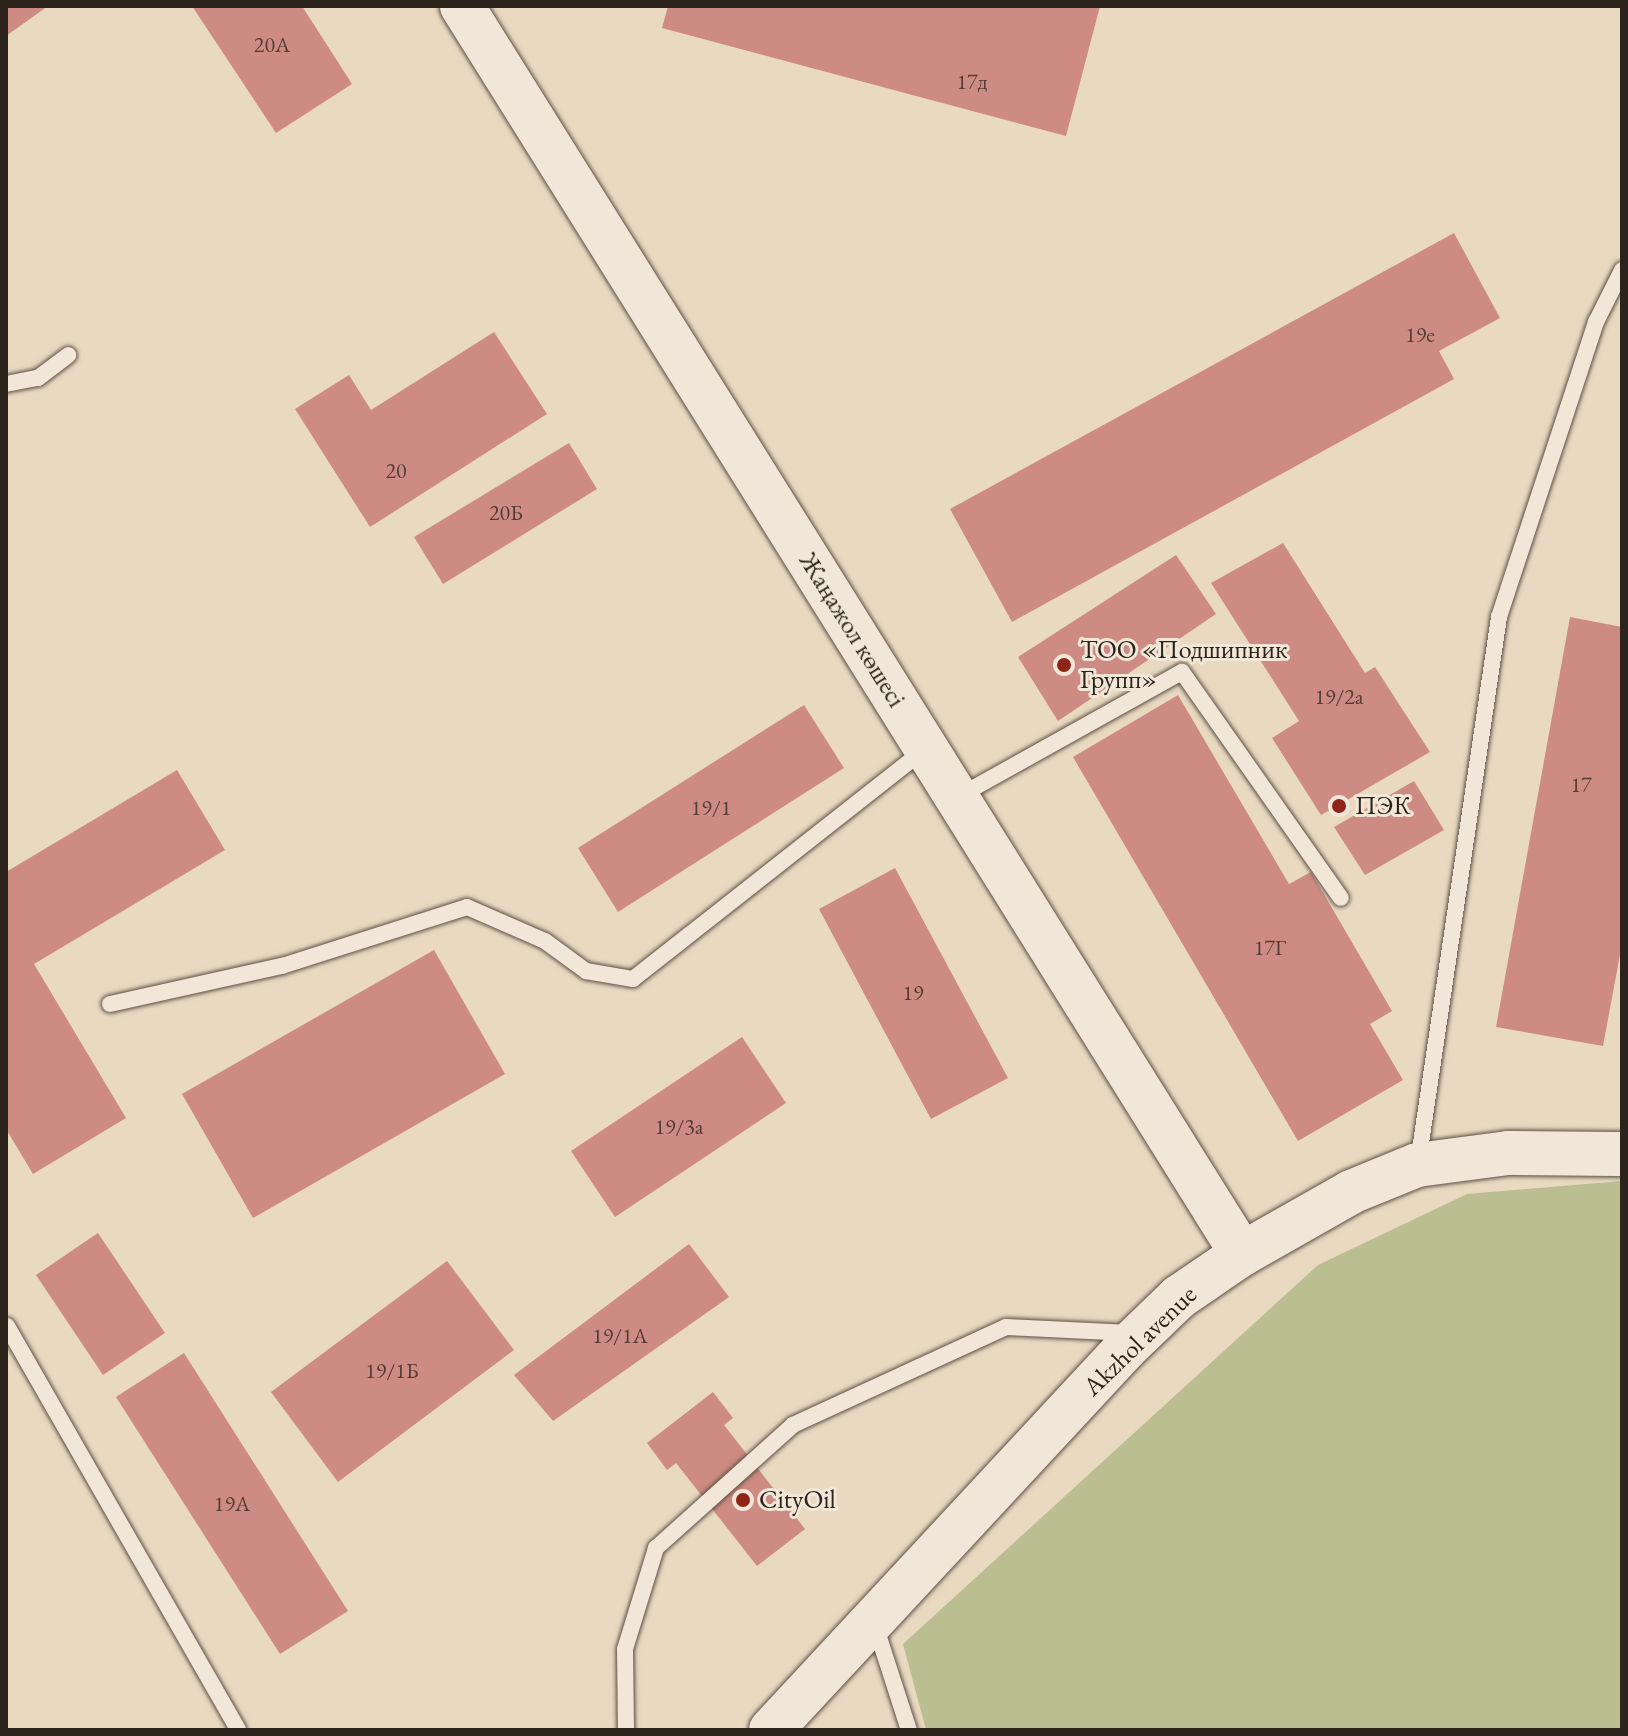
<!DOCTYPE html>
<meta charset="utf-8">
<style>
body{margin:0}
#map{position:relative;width:1628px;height:1736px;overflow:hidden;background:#e9d9c1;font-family:"EB Garamond",serif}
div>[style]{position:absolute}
.green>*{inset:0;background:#bbbe90}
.building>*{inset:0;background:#ce8b83}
.roads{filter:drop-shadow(0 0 2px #5b5044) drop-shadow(0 0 2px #5b5044)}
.lane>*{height:16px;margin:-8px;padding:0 8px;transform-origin:8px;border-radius:8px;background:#f1e6d7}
.secondary>*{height:44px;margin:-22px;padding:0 22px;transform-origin:22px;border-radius:22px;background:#f1e6d7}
.dots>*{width:22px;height:22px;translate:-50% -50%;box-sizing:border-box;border:4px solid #f1e6d7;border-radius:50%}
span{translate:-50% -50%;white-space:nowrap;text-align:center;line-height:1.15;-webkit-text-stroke:6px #f1e6d7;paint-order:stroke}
.number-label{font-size:22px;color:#543d34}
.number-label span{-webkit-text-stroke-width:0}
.street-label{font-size:26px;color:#2c231a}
.poi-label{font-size:26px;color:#2c231a}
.left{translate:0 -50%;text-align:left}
.frame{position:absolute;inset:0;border:8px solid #2c231a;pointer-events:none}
</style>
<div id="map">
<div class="green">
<div style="clip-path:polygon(1622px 1181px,1622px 1730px,926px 1730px,903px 1644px,1318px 1265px,1467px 1194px)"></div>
</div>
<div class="building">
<div style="clip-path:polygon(6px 6px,48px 6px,6px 36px)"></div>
<div style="clip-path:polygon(192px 6px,302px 6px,352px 84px,276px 133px)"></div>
<div style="clip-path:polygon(668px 6px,1100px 6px,1066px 136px,662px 28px)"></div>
<div style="clip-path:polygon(1454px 233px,1500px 318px,1439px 351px,1454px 379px,1012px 622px,950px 509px)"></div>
<div style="clip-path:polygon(494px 332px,547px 414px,370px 527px,295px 409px,349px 375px,371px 410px)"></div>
<div style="clip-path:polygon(569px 443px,597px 489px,443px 584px,414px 537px)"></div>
<div style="clip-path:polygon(1283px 543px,1365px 673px,1375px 667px,1430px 752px,1321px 815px,1272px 738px,1299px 721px,1211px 583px)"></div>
<div style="clip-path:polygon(1176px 555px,1216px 614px,1058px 721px,1018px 657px)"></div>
<div style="clip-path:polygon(1570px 617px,1622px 627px,1622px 944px,1603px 1046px,1496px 1027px)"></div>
<div style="clip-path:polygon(1178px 695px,1289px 884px,1311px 872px,1392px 1011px,1370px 1024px,1403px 1080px,1298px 1141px,1073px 757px)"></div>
<div style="clip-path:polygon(804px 705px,844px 768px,618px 912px,578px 848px)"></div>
<div style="clip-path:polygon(177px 770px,225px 850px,34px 964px,126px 1118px,33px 1174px,6px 1129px,6px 872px)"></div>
<div style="clip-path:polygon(1414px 781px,1444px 830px,1365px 875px,1334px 827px)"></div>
<div style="clip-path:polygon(895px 868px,1008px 1078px,931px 1119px,819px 909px)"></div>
<div style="clip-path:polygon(434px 950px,505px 1074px,253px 1218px,182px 1094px)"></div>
<div style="clip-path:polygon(742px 1037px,786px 1103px,615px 1217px,571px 1151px)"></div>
<div style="clip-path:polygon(98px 1233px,165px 1333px,103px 1375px,36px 1275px)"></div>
<div style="clip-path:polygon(689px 1244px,729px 1297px,553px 1421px,514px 1375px)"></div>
<div style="clip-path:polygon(447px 1261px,514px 1350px,338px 1482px,271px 1392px)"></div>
<div style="clip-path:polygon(184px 1353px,348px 1611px,280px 1654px,116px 1397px)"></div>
<div style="clip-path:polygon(713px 1392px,733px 1418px,724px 1425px,805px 1529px,757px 1566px,676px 1463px,667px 1470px,647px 1443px)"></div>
</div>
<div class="roads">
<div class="lane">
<div style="left:6px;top:384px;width:33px;rotate:-11deg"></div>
<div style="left:38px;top:378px;width:38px;rotate:-37deg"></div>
<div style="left:959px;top:796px;width:255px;rotate:-29.1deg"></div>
<div style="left:1182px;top:672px;width:276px;rotate:54.9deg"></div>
<div style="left:110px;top:1004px;width:176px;rotate:-12.5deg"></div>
<div style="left:282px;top:966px;width:194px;rotate:-17.7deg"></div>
<div style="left:467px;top:907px;width:85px;rotate:23.6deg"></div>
<div style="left:545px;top:941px;width:51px;rotate:36.2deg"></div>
<div style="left:586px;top:971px;width:48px;rotate:9.7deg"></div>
<div style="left:633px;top:979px;width:372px;rotate:-38.2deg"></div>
<div style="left:1418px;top:1163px;width:552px;rotate:-81.56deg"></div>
<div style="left:1499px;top:617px;width:311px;rotate:-71.8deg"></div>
<div style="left:1596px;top:322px;width:58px;rotate:-63.4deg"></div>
<div style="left:7px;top:1326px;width:465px;rotate:60.2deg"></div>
<div style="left:875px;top:1625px;width:110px;rotate:72.1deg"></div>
<div style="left:626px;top:1730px;width:81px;rotate:-90.7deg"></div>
<div style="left:625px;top:1649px;width:106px;rotate:-72.9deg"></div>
<div style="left:656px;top:1548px;width:184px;rotate:-41.9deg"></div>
<div style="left:793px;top:1425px;width:234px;rotate:-24.7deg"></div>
<div style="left:1006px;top:1327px;width:125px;rotate:2.7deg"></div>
</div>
<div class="secondary">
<div style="left:462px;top:6px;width:1472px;rotate:57.99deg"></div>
<div style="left:771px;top:1730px;width:521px;rotate:-47.1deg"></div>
<div style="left:1126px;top:1348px;width:74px;rotate:-43.9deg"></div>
<div style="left:1179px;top:1297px;width:76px;rotate:-34.3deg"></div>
<div style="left:1242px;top:1254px;width:125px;rotate:-29.6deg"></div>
<div style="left:1351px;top:1192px;width:71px;rotate:-22.2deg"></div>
<div style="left:1417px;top:1165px;width:92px;rotate:-7.5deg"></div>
<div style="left:1508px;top:1153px;width:114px;rotate:0.5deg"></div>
</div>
</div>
<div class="dots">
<div style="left:1064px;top:665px;background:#8f2418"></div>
<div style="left:1339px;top:806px;background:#8f2418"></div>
<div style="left:743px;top:1500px;background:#8f2418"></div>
</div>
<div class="number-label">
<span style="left:272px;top:45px">20А</span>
<span style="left:972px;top:82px">17д</span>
<span style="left:1420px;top:335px">19е</span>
<span style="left:396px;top:471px">20</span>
<span style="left:506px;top:513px">20Б</span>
<span style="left:1339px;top:697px">19/2а</span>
<span style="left:1581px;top:785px">17</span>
<span style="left:711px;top:808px">19/1</span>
<span style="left:1270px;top:948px">17Г</span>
<span style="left:913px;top:993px">19</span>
<span style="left:679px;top:1127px">19/3а</span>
<span style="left:620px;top:1336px">19/1А</span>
<span style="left:392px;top:1371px">19/1Б</span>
<span style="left:232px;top:1504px">19А</span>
</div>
<div class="street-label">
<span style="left:852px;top:630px;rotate:58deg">Жаңажол көшесі</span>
<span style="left:1140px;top:1341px;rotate:-44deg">Akzhol avenue</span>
</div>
<div class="poi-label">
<span class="left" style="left:1080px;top:665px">ТОО «Подшипник<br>Групп»</span>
<span class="left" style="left:1355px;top:806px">ПЭК</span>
<span class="left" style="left:759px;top:1500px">CityOil</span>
</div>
<div class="frame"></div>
</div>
